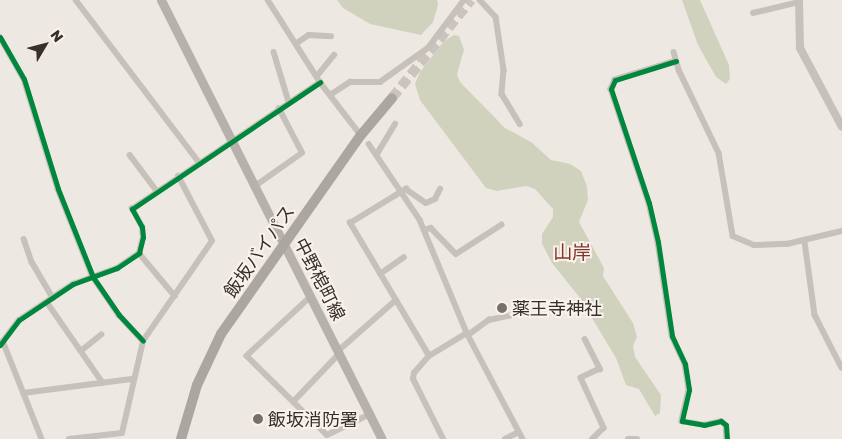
<!DOCTYPE html>
<meta charset="utf-8">
<style>
body{margin:0}
#map{position:relative;width:842px;height:439px;overflow:hidden;background:#eee8e3;font-family:"Golos Text","Noto Sans JP",sans-serif}
div>[style]{position:absolute}
.green>*{inset:0;background:#d0d2be}
.trunk-tunnel>*{height:10px;margin-top:-5px;transform-origin:0;background:repeating-linear-gradient(90deg,#cac3be 0 10px,transparent 0 15px)}
.minor>*{height:5.5px;margin:-2.75px;padding:0 2.75px;transform-origin:2.75px;border-radius:2.75px;background:#c7c1bc}
.tertiary>*{height:8px;margin:-4px;padding:0 4px;transform-origin:4px;border-radius:4px;background:#c7c1bc}
.secondary>*{height:9px;margin:-4.5px;padding:0 4.5px;transform-origin:4.5px;border-radius:4.5px;background:#b7b1ad}
.trunk>*{height:10px;margin:-5px;padding:0 5px;transform-origin:5px;border-radius:5px;background:#aca6a2}
.cycleway>*{height:5px;margin:-2.5px;padding:0 2.5px;transform-origin:2.5px;border-radius:2.5px;background:#00873e}
.dots>*{width:14px;height:14px;translate:-50% -50%;box-sizing:border-box;border:2px solid #f9f2ec;border-radius:50%}
span{translate:-50% -50%;white-space:nowrap;text-align:center;line-height:1.15;-webkit-text-stroke:4px #f9f2ec;paint-order:stroke}
.street-label{font-size:18px;color:#382e2a}
.poi-label{font-size:18px;color:#382e2a}
.left{translate:0 -50%;text-align:left}
.neighbourhood-label{font-size:19px;color:#823828}
.north{position:absolute;left:20px;top:20px;width:50px;height:50px;-webkit-text-stroke:4px #f9f2ec;paint-order:stroke;rotate:53deg;font-size:14px;font-weight:700;line-height:20px;text-align:center;color:#382e2a}
.north::after{content:'';display:block;margin:auto;width:18px;height:22px;background:#382e2a;clip-path:polygon(50% 0,100% 100%,50% 72%,0 100%)}
</style>
<div id="map">
<div class="green">
<div style="clip-path:polygon(337px 0,437px 0,438px 5px,433px 22px,421px 35px,370px 24px,343px 8px)"></div>
<div style="clip-path:polygon(682px 0,700px 0,729px 65px,730px 79px,726px 84px,716px 77px,698px 45px)"></div>
<div style="clip-path:polygon(454px 35px,459px 36px,464px 50px,457px 74px,460px 82px,505px 128px,531px 142px,551px 160px,570px 164px,581px 171px,587px 186px,588px 200px,579px 222px,604px 268px,603px 276px,633px 323px,637px 337px,633px 346px,635px 357px,661px 395px,660px 413px,655px 416px,639px 389px,626px 385px,616px 358px,580px 298px,552px 263px,542px 244px,542px 234px,553px 217px,553px 209px,535px 189px,526px 186px,497px 191px,486px 188px,420px 100px,415px 84px,420px 72px,444px 41px)"></div>
</div>
<div class="trunk-tunnel">
<div style="left:392px;top:98px;width:126px;rotate:-51.1deg"></div>
</div>
<div class="minor">
<div style="left:76px;top:0;width:203px;rotate:52.8deg"></div>
<div style="left:268px;top:0;width:97px;rotate:57.6deg"></div>
<div style="left:320px;top:82px;width:61px;rotate:52.4deg"></div>
<div style="left:480px;top:0;width:23px;rotate:47deg"></div>
<div style="left:496px;top:17px;width:54px;rotate:81.4deg"></div>
<div style="left:504px;top:70px;width:24px;rotate:95deg"></div>
<div style="left:502px;top:94px;width:35px;rotate:59deg"></div>
<div style="left:753px;top:13px;width:47px;rotate:-13.4deg"></div>
<div style="left:0;top:37px;width:48px;rotate:60.3deg"></div>
<div style="left:24px;top:79px;width:115px;rotate:72.8deg"></div>
<div style="left:58px;top:189px;width:95px;rotate:68.3deg"></div>
<div style="left:93px;top:277px;width:46px;rotate:55.6deg"></div>
<div style="left:119px;top:315px;width:35px;rotate:47deg"></div>
<div style="left:297px;top:43px;width:14px;rotate:-34deg"></div>
<div style="left:309px;top:35px;width:22px;rotate:3deg"></div>
<div style="left:274px;top:52px;width:52px;rotate:73.3deg"></div>
<div style="left:674px;top:52px;width:19px;rotate:74deg"></div>
<div style="left:679px;top:70px;width:92px;rotate:64.3deg"></div>
<div style="left:719px;top:153px;width:84px;rotate:80.4deg"></div>
<div style="left:733px;top:236px;width:23px;rotate:23deg"></div>
<div style="left:754px;top:245px;width:33px;rotate:-2deg"></div>
<div style="left:787px;top:244px;width:57px;rotate:-13.3deg"></div>
<div style="left:676px;top:61px;width:64px;rotate:162.7deg"></div>
<div style="left:615px;top:80px;width:10px;rotate:114deg"></div>
<div style="left:611px;top:89px;width:120px;rotate:71.6deg"></div>
<div style="left:649px;top:203px;width:40px;rotate:77deg"></div>
<div style="left:658px;top:242px;width:95px;rotate:81.5deg"></div>
<div style="left:672px;top:336px;width:31px;rotate:65deg"></div>
<div style="left:685px;top:364px;width:26px;rotate:81deg"></div>
<div style="left:689px;top:390px;width:32px;rotate:103deg"></div>
<div style="left:682px;top:421px;width:22px;rotate:10deg"></div>
<div style="left:704px;top:425px;width:17px;rotate:-13deg"></div>
<div style="left:721px;top:421px;width:6px;rotate:39deg"></div>
<div style="left:726px;top:425px;width:14px;rotate:86deg"></div>
<div style="left:317px;top:76px;width:27px;rotate:-51deg"></div>
<div style="left:330px;top:95px;width:24px;rotate:-33deg"></div>
<div style="left:350px;top:82px;width:30px"></div>
<div style="left:380px;top:82px;width:59px;rotate:-35.3deg"></div>
<div style="left:428px;top:48px;width:60px;rotate:-53.1deg"></div>
<div style="left:369px;top:144px;width:92px;rotate:56.1deg"></div>
<div style="left:420px;top:220px;width:122px;rotate:67.4deg"></div>
<div style="left:467px;top:333px;width:120px;rotate:62.2deg"></div>
<div style="left:377px;top:154px;width:35px;rotate:-59deg"></div>
<div style="left:130px;top:155px;width:45px;rotate:53.1deg"></div>
<div style="left:255px;top:186px;width:57px;rotate:-35.1deg"></div>
<div style="left:302px;top:153px;width:50px;rotate:-117.6deg"></div>
<div style="left:424px;top:230px;width:7px;rotate:-16deg"></div>
<div style="left:431px;top:228px;width:36px;rotate:46deg"></div>
<div style="left:456px;top:254px;width:54px;rotate:-32.8deg"></div>
<div style="left:24px;top:239px;width:24px;rotate:71deg"></div>
<div style="left:32px;top:262px;width:42px;rotate:59.7deg"></div>
<div style="left:805px;top:242px;width:74px;rotate:82.2deg"></div>
<div style="left:815px;top:315px;width:59px;rotate:63deg"></div>
<div style="left:139px;top:253px;width:56px;rotate:50.1deg"></div>
<div style="left:380px;top:274px;width:29px;rotate:-35deg"></div>
<div style="left:311px;top:297px;width:87px;rotate:137.3deg"></div>
<div style="left:247px;top:356px;width:112px;rotate:44.6deg"></div>
<div style="left:327px;top:435px;width:48px;rotate:-26deg"></div>
<div style="left:47px;top:302px;width:98px;rotate:55.3deg"></div>
<div style="left:468px;top:335px;width:26px;rotate:-36deg"></div>
<div style="left:489px;top:320px;width:25px;rotate:-12deg"></div>
<div style="left:513px;top:315px;width:13px;rotate:-27deg"></div>
<div style="left:585px;top:339px;width:34px;rotate:63deg"></div>
<div style="left:600px;top:369px;width:21px;rotate:155deg"></div>
<div style="left:581px;top:378px;width:55px;rotate:65.3deg"></div>
<div style="left:604px;top:428px;width:16px;rotate:135deg"></div>
<div style="left:3px;top:341px;width:105px;rotate:68.3deg"></div>
<div style="left:0;top:345px;width:31px;rotate:-53deg"></div>
<div style="left:19px;top:320px;width:65px;rotate:-33.7deg"></div>
<div style="left:73px;top:284px;width:47px;rotate:-20deg"></div>
<div style="left:117px;top:268px;width:27px;rotate:-34deg"></div>
<div style="left:139px;top:253px;width:16px;rotate:-76deg"></div>
<div style="left:143px;top:237px;width:10px;rotate:-96deg"></div>
<div style="left:142px;top:227px;width:21px;rotate:-119deg"></div>
<div style="left:132px;top:209px;width:227px;rotate:-34deg"></div>
<div style="left:81px;top:351px;width:26px;rotate:-39deg"></div>
<div style="left:338px;top:351px;width:77px;rotate:-41.3deg"></div>
<div style="left:429px;top:356px;width:155px;rotate:-120.7deg"></div>
<div style="left:350px;top:223px;width:66px;rotate:-31.3deg"></div>
<div style="left:406px;top:189px;width:24px;rotate:35deg"></div>
<div style="left:426px;top:203px;width:10px;rotate:-24deg"></div>
<div style="left:435px;top:199px;width:11px;rotate:-63deg"></div>
<div style="left:23px;top:393px;width:111px;rotate:-7.3deg"></div>
<div style="left:293px;top:402px;width:66px;rotate:-46.2deg"></div>
<div style="left:69px;top:439px;width:53px;rotate:-6.5deg"></div>
<div style="left:122px;top:433px;width:94px;rotate:-77.1deg"></div>
<div style="left:143px;top:341px;width:121px;rotate:-55.4deg"></div>
<div style="left:212px;top:241px;width:73px;rotate:-117.6deg"></div>
<div style="left:443px;top:439px;width:67px;rotate:-116.6deg"></div>
<div style="left:413px;top:379px;width:6px;rotate:-81deg"></div>
<div style="left:414px;top:373px;width:23px;rotate:-49deg"></div>
<div style="left:429px;top:356px;width:44px;rotate:-31.2deg"></div>
<div style="left:505px;top:439px;width:13px;rotate:-27deg"></div>
<div style="left:628px;top:439px;width:9px"></div>
</div>
<div class="tertiary">
<div style="left:799px;top:0;width:48px;rotate:88.8deg"></div>
<div style="left:800px;top:48px;width:89px;rotate:62deg"></div>
</div>
<div class="secondary">
<div style="left:161px;top:0;width:491px;rotate:63.3deg"></div>
</div>
<div class="trunk">
<div style="left:181px;top:439px;width:56px;rotate:-73.5deg"></div>
<div style="left:197px;top:385px;width:56px;rotate:-64.8deg"></div>
<div style="left:221px;top:334px;width:243px;rotate:-54.9deg"></div>
<div style="left:361px;top:135px;width:48px;rotate:-50deg"></div>
</div>
<div class="cycleway">
<div style="left:0;top:37px;width:48px;rotate:60.3deg"></div>
<div style="left:24px;top:79px;width:115px;rotate:72.8deg"></div>
<div style="left:58px;top:189px;width:95px;rotate:68.3deg"></div>
<div style="left:93px;top:277px;width:46px;rotate:55.6deg"></div>
<div style="left:119px;top:315px;width:35px;rotate:47deg"></div>
<div style="left:676px;top:61px;width:64px;rotate:162.7deg"></div>
<div style="left:615px;top:80px;width:10px;rotate:114deg"></div>
<div style="left:611px;top:89px;width:120px;rotate:71.6deg"></div>
<div style="left:649px;top:203px;width:40px;rotate:77deg"></div>
<div style="left:658px;top:242px;width:95px;rotate:81.5deg"></div>
<div style="left:672px;top:336px;width:31px;rotate:65deg"></div>
<div style="left:685px;top:364px;width:26px;rotate:81deg"></div>
<div style="left:689px;top:390px;width:32px;rotate:103deg"></div>
<div style="left:682px;top:421px;width:22px;rotate:10deg"></div>
<div style="left:704px;top:425px;width:17px;rotate:-13deg"></div>
<div style="left:721px;top:421px;width:6px;rotate:39deg"></div>
<div style="left:726px;top:425px;width:14px;rotate:86deg"></div>
<div style="left:0;top:345px;width:31px;rotate:-53deg"></div>
<div style="left:19px;top:320px;width:65px;rotate:-33.7deg"></div>
<div style="left:73px;top:284px;width:47px;rotate:-20deg"></div>
<div style="left:117px;top:268px;width:27px;rotate:-34deg"></div>
<div style="left:139px;top:253px;width:16px;rotate:-76deg"></div>
<div style="left:143px;top:237px;width:10px;rotate:-96deg"></div>
<div style="left:142px;top:227px;width:21px;rotate:-119deg"></div>
<div style="left:132px;top:209px;width:227px;rotate:-34deg"></div>
</div>
<div class="dots">
<div style="left:502px;top:308px;background:#786f6b"></div>
<div style="left:258px;top:419px;background:#786f6b"></div>
</div>
<div class="street-label">
<span style="left:259px;top:251px;rotate:-55deg">飯坂バイパス</span>
<span style="left:320px;top:279px;rotate:63deg">中野梍町線</span>
</div>
<div class="poi-label">
<span class="left" style="left:512px;top:308px">薬王寺神社</span>
<span class="left" style="left:268px;top:419px">飯坂消防署</span>
</div>
<div class="neighbourhood-label">
<span style="left:572px;top:252px">山岸</span>
</div>
<div class="north">N</div>
</div>
